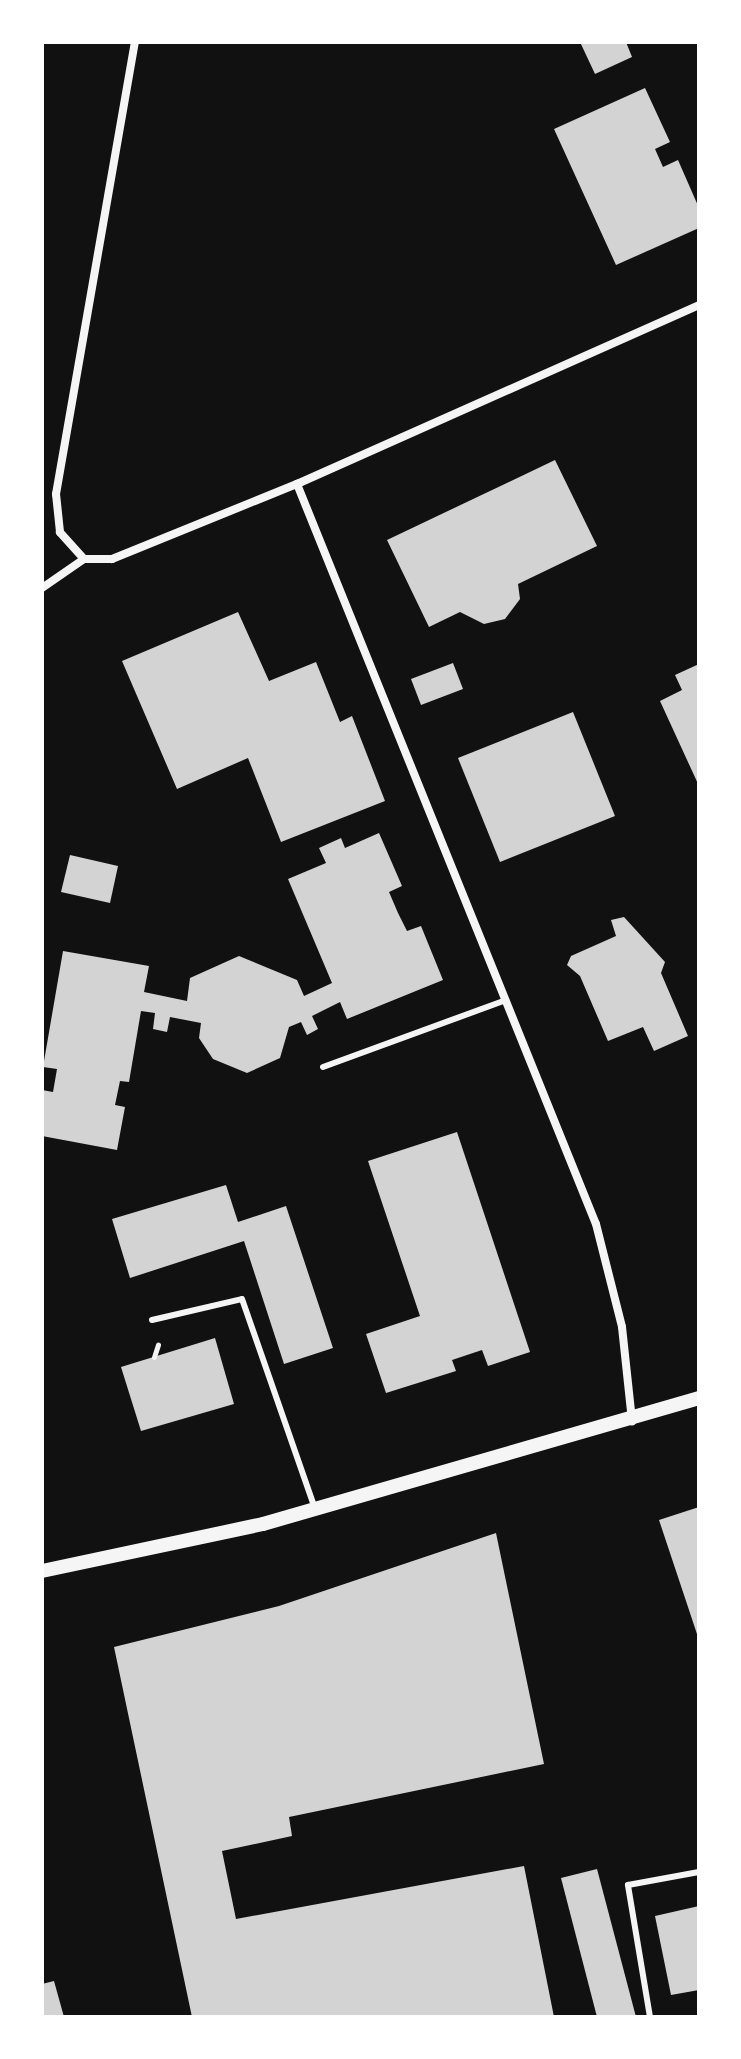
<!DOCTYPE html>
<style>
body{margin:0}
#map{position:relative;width:741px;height:2059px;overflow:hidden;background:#111;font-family:Lato,sans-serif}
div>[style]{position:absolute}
.building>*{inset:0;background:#d3d3d3}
.path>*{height:5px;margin:-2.5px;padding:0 2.5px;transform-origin:2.5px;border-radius:2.5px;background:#f5f5f5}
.service>*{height:6px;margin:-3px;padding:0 3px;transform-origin:3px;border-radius:3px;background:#f5f5f5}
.minor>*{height:8px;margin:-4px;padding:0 4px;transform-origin:4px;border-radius:4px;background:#f5f5f5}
.tertiary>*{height:14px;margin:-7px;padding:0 7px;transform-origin:7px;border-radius:7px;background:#f5f5f5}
span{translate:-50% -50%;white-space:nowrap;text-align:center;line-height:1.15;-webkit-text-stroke:8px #fff;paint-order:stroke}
.frame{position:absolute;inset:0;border:44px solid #fff;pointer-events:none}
</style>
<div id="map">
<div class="building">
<div style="clip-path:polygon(580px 42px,626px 42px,632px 57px,595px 74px)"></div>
<div style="clip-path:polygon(645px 88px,670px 142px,655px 149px,663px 167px,678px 160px,699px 208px,699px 228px,616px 265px,554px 129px)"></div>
<div style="clip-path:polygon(555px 460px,597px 546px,518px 584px,520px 599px,505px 619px,484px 624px,460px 612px,429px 627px,387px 540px)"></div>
<div style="clip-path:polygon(238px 612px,269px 681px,316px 662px,340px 722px,352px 716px,385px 801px,281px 842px,248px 758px,177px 789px,122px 661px)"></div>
<div style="clip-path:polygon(453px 663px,463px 689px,421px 705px,411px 679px)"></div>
<div style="clip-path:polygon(699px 664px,699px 786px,660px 701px,682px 690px,675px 675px)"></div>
<div style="clip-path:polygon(573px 712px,615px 816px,500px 862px,458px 758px)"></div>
<div style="clip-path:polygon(379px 833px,402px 886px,389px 892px,398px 913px,407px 931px,421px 926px,443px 980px,347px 1019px,340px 1002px,312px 1016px,318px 1029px,307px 1035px,301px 1022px,289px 1027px,280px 1058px,247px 1073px,213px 1059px,199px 1038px,201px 1023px,170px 1017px,167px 1032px,153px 1029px,155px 1013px,141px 1011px,129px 1082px,120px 1081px,115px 1105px,125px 1107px,117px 1150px,42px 1136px,42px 1090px,53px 1092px,57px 1069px,43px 1067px,63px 951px,149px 966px,144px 992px,187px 1001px,190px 978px,239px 956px,297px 980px,304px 996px,332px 983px,288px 879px,326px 863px,319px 848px,341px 838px,345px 848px)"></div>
<div style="clip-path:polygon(70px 855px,118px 866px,110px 903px,61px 892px)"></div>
<div style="clip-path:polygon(624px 917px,665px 962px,661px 973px,688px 1036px,654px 1051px,643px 1027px,608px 1041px,580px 976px,567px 965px,571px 956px,616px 936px,611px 920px)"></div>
<div style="clip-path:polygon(457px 1132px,530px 1352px,488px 1366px,482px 1350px,452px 1360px,456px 1371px,386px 1393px,366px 1334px,420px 1316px,368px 1161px)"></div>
<div style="clip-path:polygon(226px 1185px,238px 1222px,286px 1206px,333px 1348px,284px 1364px,244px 1241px,130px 1278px,112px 1219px)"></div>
<div style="clip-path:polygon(215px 1338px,234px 1404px,141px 1431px,121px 1367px)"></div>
<div style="clip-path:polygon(699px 1507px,699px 1637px,698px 1637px,659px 1520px)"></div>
<div style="clip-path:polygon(496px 1533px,544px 1764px,289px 1817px,292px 1836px,222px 1851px,236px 1919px,524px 1866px,554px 2017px,192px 2017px,114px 1647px,279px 1606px)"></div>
<div style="clip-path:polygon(597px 1869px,636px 2017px,597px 2017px,561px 1878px)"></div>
<div style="clip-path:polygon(699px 1906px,699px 1990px,671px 1995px,655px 1916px)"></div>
<div style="clip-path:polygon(54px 1981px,64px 2017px,42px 2017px,42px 1984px)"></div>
</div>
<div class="path">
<div style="left:154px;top:1357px;width:13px;rotate:-72deg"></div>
</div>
<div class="service">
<div style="left:323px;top:1067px;width:195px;rotate:-20.1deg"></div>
<div style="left:152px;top:1320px;width:92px;rotate:-13.1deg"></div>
<div style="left:242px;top:1299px;width:222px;rotate:70.8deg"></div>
<div style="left:650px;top:2017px;width:134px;rotate:-99.5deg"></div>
<div style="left:628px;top:1885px;width:72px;rotate:-10.4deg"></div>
</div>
<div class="minor">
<div style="left:297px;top:484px;width:798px;rotate:68deg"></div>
<div style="left:596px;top:1224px;width:106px;rotate:75.8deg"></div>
<div style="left:622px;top:1327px;width:95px;rotate:83.9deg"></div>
<div style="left:84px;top:559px;width:36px;rotate:-132deg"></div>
<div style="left:60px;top:532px;width:38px;rotate:-96deg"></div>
<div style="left:56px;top:494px;width:459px;rotate:-80.1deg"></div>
<div style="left:42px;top:588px;width:51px;rotate:-34.6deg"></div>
<div style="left:84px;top:559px;width:28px"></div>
<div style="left:112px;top:559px;width:200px;rotate:-22.1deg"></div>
<div style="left:297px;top:484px;width:440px;rotate:-24deg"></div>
</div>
<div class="tertiary">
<div style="left:42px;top:1571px;width:226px;rotate:-12deg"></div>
<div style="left:263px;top:1524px;width:454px;rotate:-16.1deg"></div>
</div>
<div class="frame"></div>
</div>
